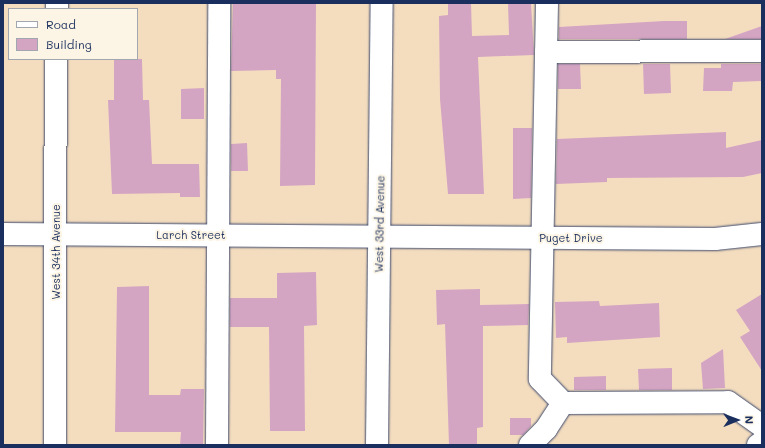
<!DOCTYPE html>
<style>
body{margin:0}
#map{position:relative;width:765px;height:448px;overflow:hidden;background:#f4ddbf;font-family:Mali,sans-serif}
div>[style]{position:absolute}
.building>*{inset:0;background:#d4a5c3}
.roads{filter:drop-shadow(0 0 1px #3c496d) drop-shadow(0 0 1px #3c496d)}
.minor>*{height:22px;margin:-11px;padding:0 11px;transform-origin:11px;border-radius:11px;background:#fff}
span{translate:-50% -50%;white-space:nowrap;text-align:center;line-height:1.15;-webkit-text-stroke:4px #fcf5e5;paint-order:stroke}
.street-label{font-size:11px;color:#1b2f5e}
.frame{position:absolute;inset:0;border:4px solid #1b2f5e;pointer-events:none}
.legend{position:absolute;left:8px;top:8px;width:130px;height:52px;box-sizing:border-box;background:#fcf5e5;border:1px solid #a2a6af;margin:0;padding:5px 7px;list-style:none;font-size:12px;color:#1b2f5e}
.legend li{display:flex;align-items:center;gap:8px;height:20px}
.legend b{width:20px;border:1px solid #a2a6af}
.north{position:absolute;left:717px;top:400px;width:40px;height:40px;-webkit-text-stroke:3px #fcf5e5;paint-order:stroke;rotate:89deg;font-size:11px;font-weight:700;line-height:16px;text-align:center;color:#1b2f5e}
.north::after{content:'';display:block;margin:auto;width:14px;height:18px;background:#1b2f5e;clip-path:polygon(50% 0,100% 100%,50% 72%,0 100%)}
</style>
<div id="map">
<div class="building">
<div style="clip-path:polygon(233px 3px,316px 3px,315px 185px,280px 186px,281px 79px,276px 79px,276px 70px,231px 71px)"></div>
<div style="clip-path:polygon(448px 3px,471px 3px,472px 36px,509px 35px,508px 3px,531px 3px,534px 55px,478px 57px,484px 194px,448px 194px,440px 99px,439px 16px,448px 15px)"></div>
<div style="clip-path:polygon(664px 21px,687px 21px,687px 39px,559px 39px,559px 27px)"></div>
<div style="clip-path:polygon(762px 26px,762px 39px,725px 39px)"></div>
<div style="clip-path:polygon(114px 59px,142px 59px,143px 100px,149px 100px,152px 164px,199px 164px,200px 197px,180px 197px,180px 193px,112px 194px,108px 100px,114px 100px)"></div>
<div style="clip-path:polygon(558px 64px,580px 64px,581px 89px,558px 89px)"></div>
<div style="clip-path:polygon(643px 64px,670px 64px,671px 93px,644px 94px)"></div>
<div style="clip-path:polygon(721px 64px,762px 64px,762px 81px,733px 82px,732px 91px,703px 91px,704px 68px,721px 68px)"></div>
<div style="clip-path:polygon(204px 88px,204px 119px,181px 119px,181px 89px)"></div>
<div style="clip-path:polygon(513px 128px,532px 128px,531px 198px,513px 199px)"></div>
<div style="clip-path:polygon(726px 132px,726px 148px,762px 140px,762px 173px,743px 177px,607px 178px,607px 182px,556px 184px,557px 139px)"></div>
<div style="clip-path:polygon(247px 143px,248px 171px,231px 171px,231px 144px)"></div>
<div style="clip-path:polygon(316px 272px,317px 325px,304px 326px,305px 431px,270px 431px,269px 327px,230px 327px,230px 298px,277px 298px,277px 273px)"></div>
<div style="clip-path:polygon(149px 286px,149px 395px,180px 395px,181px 389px,204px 389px,203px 445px,180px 445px,181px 432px,115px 432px,117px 287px)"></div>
<div style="clip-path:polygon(480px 289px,480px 305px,529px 304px,528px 325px,483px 326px,483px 427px,477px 428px,477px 445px,449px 445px,445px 324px,437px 325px,436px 290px)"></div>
<div style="clip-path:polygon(762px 294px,762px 371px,740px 337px,750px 331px,736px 310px)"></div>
<div style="clip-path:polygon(599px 301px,600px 306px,659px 303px,660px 337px,567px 343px,567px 337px,556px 338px,555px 302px)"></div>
<div style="clip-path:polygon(723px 349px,725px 388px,703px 389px,701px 363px)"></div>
<div style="clip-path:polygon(672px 368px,672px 390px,639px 390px,638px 369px)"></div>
<div style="clip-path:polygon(606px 376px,606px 390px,574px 390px,574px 377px)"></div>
<div style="clip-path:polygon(510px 418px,531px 418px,531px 426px,523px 435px,510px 435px)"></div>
</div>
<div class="roads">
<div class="minor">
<div style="left:547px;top:3px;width:376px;rotate:91.1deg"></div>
<div style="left:540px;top:379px;width:33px;rotate:46deg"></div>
<div style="left:563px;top:403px;width:165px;rotate:-0.3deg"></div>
<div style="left:728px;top:402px;width:42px;rotate:35.2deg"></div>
<div style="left:57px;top:9px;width:6px;rotate:-90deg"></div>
<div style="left:546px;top:52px;width:216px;rotate:-0.3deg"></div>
<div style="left:3px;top:234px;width:712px;rotate:0.4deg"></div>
<div style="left:715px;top:239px;width:47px;rotate:-6.1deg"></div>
<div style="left:55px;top:445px;width:386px;rotate:-89.9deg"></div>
<div style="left:217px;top:445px;width:442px;rotate:-89.7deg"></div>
<div style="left:377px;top:445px;width:442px;rotate:-89.4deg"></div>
<div style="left:530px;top:445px;width:23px;rotate:-45deg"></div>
<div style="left:546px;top:429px;width:31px;rotate:-57deg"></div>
<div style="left:758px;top:445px;width:5px;rotate:-37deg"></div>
</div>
</div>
<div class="street-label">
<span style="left:380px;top:224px;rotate:-89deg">West 33rd Avenue</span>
<span style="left:191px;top:235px">Larch Street</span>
<span style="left:571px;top:238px">Puget Drive</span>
<span style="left:56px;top:252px;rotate:-90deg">West 34th Avenue</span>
</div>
<div class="frame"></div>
<ul class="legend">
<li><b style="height:5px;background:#fff"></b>Road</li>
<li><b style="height:11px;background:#d4a5c3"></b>Building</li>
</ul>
<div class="north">N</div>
</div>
